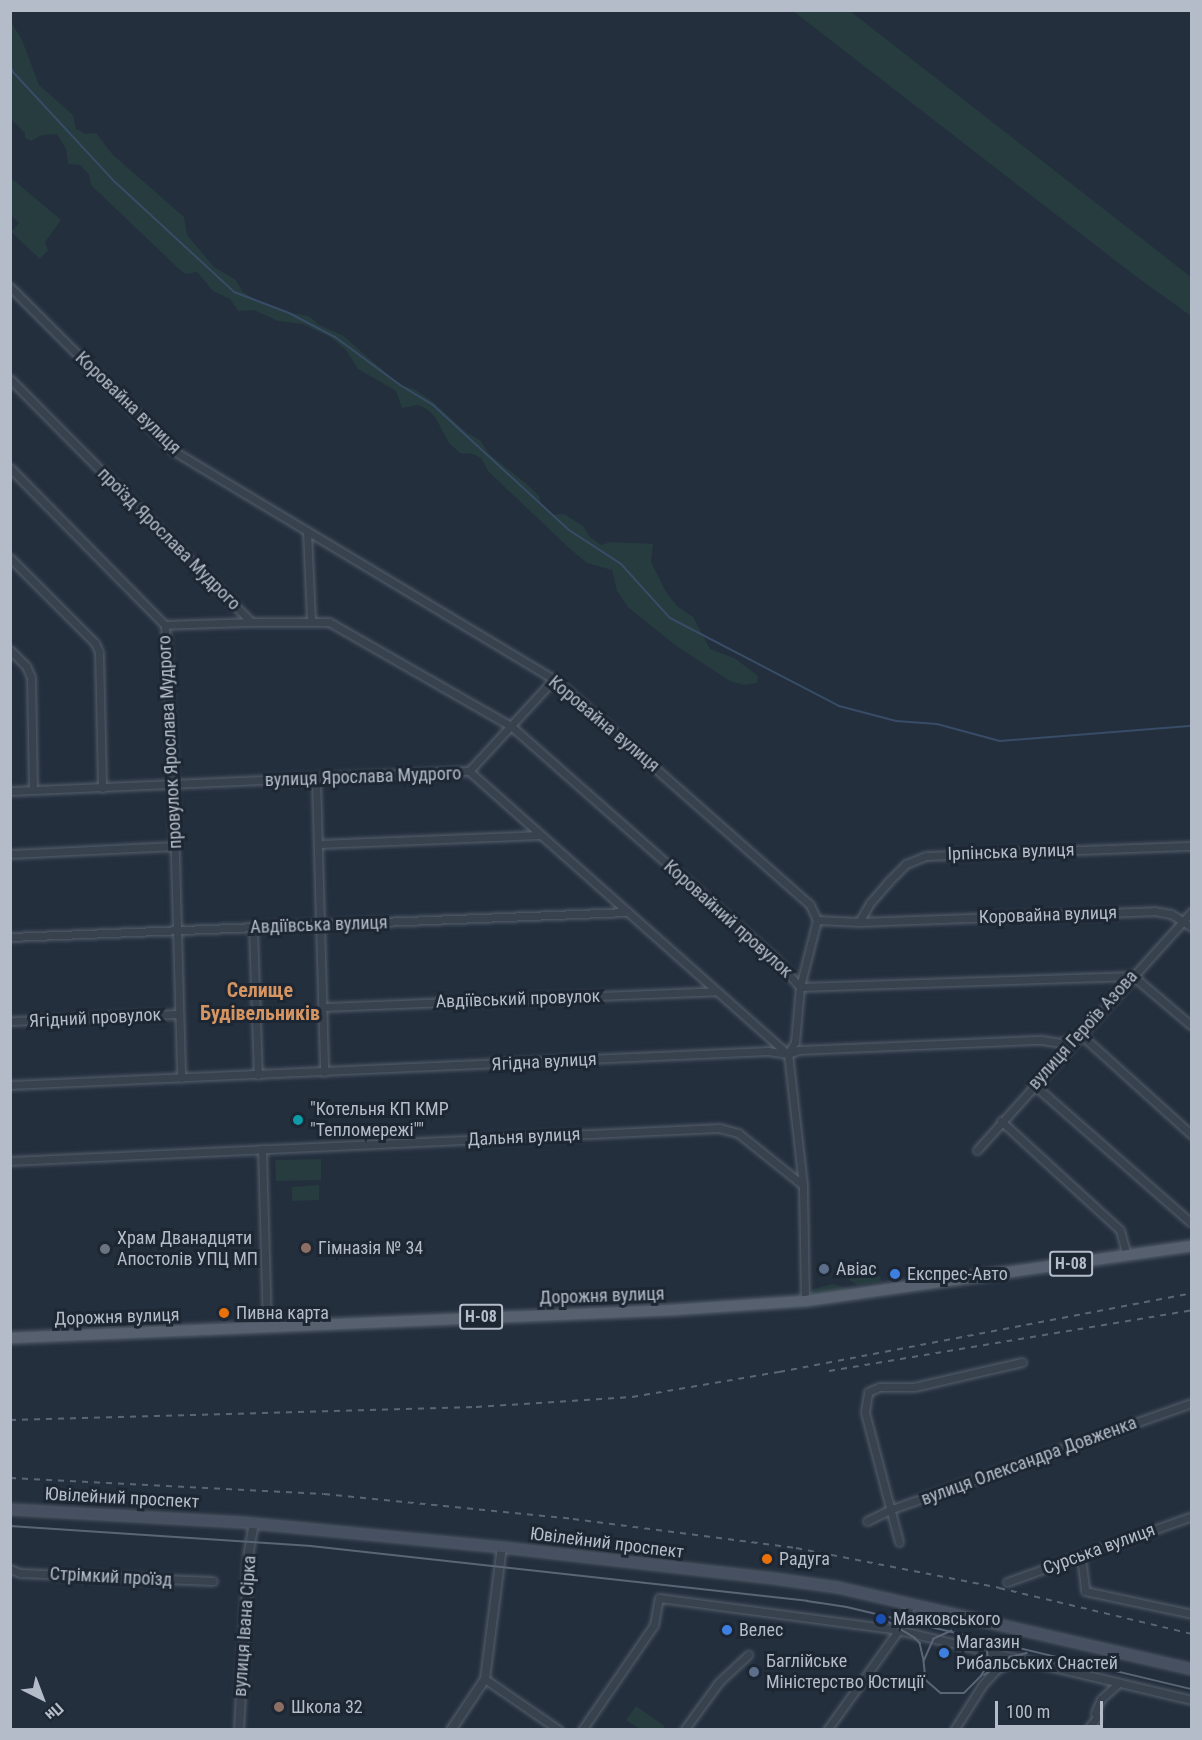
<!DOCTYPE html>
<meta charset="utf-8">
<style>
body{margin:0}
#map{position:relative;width:1202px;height:1740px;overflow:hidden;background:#242f3e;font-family:"Roboto Condensed",sans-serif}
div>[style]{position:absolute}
.green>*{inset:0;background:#263c3f}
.stream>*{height:2px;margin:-1px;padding:0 1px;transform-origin:1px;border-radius:1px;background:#394c67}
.roads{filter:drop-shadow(0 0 2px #565f6c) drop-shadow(0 0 2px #565f6c)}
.minor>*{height:7px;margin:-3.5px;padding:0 3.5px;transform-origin:3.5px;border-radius:3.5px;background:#38414e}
.tertiary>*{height:8px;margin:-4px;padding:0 4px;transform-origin:4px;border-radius:4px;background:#38414e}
.secondary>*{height:9px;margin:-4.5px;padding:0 4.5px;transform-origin:4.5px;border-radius:4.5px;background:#465061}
.primary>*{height:10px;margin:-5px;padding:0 5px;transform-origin:5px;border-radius:5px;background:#56606e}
.tram>*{height:1.5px;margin:-0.75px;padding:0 0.75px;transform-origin:0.75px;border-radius:0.75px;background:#5a6575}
.rail>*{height:2px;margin-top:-1px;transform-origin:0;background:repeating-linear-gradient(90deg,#5a6575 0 6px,transparent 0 12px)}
.dots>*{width:16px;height:16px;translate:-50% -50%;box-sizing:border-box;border:3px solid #1d2633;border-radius:50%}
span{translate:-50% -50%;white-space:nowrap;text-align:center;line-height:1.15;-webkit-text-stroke:6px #1d2633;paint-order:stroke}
.shield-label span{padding:2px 4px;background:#1d2633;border:2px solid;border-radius:4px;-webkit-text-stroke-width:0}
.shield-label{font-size:16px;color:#b4bcc9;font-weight:700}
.street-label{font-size:18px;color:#b4bcc9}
.poi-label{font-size:18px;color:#b4bcc9}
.left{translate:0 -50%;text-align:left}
.neighbourhood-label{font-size:20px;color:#d59563;font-weight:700}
.frame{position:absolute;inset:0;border:12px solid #b4bcc9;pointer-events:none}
.north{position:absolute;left:12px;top:1668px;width:60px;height:60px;-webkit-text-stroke:4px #1d2633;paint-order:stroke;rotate:138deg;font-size:16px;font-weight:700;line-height:24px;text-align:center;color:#b4bcc9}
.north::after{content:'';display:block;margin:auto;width:21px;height:27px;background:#b4bcc9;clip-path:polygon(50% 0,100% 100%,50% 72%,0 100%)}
.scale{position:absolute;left:995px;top:1701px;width:108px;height:27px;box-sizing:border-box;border:3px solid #b4bcc9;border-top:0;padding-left:8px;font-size:18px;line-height:21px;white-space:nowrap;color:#b4bcc9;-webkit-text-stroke:4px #1d2633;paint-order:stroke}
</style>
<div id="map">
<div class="green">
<div style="clip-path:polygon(793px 11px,850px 11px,1191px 277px,1191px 316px,1134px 275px)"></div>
<div style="clip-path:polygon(10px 20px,22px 40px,39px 85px,73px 115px,76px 129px,86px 134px,96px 133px,113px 155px,184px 217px,187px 235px,214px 267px,236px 280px,242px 291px,255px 300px,289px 313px,309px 316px,319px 325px,342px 335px,400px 385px,414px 389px,432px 401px,467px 433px,480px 440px,489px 454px,529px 486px,539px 496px,542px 506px,553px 515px,564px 514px,583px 526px,590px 537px,601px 545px,611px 542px,653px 544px,651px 562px,666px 592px,677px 606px,693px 617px,710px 649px,736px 659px,758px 676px,757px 683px,744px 685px,730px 681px,675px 645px,628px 607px,617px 591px,612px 570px,587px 563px,568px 547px,488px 471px,481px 458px,473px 454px,460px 453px,449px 443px,435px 417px,427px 409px,418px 405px,402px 408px,396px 391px,358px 369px,346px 350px,330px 337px,303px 324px,278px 321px,254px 310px,238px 311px,230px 299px,213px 291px,197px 272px,186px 274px,179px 269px,91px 185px,89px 174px,80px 165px,68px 164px,66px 149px,57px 134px,42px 135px,31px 141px,25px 138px,25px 133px,11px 119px)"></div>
<div style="clip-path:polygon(11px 178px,61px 220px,45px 242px,48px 250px,40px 259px,11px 232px,19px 223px,11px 215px)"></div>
<div style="clip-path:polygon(321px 1159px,321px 1180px,276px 1181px,275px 1160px)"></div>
<div style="clip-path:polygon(319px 1185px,319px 1200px,292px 1201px,292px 1187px)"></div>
<div style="clip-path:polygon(880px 1276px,881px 1282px,857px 1285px,848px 1279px)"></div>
<div style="clip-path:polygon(832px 1284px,857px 1291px,809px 1295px,813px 1289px)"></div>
<div style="clip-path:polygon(636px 1706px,663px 1725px,666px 1729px,640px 1729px,626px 1720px)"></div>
</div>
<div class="stream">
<div style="left:10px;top:66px;width:7px;rotate:63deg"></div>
<div style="left:13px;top:72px;width:150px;rotate:47.2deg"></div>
<div style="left:115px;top:182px;width:162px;rotate:42.7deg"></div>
<div style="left:234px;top:292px;width:59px;rotate:20.9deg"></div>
<div style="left:289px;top:313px;width:52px;rotate:27.6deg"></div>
<div style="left:335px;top:337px;width:81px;rotate:36.4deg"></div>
<div style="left:400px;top:385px;width:39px;rotate:31deg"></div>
<div style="left:433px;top:405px;width:185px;rotate:42.6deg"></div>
<div style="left:569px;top:530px;width:62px;rotate:33.2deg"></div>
<div style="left:621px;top:564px;width:73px;rotate:47.8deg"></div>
<div style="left:670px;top:618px;width:191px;rotate:27.5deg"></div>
<div style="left:839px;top:706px;width:59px;rotate:14.7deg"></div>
<div style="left:896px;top:721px;width:41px;rotate:4.2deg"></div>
<div style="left:937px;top:724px;width:65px;rotate:15.1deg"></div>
<div style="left:1000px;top:741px;width:193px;rotate:-4.5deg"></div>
</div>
<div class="roads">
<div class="minor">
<div style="left:10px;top:287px;width:232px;rotate:45deg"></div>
<div style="left:174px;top:451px;width:443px;rotate:31deg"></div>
<div style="left:554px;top:679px;width:341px;rotate:41.4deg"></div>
<div style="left:810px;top:905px;width:17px;rotate:65deg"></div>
<div style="left:817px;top:920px;width:42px;rotate:2.7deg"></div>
<div style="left:859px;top:922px;width:295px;rotate:-2.1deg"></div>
<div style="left:1154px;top:911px;width:17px;rotate:10deg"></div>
<div style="left:1171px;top:914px;width:25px;rotate:32deg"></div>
<div style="left:10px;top:379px;width:342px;rotate:45.2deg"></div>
<div style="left:251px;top:622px;width:78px"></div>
<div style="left:329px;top:622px;width:211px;rotate:29.8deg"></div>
<div style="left:512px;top:727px;width:349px;rotate:41.4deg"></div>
<div style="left:774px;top:958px;width:39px;rotate:48deg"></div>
<div style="left:800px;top:987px;width:333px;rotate:-1.9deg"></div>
<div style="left:1133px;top:976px;width:77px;rotate:40.3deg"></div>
<div style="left:10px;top:468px;width:221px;rotate:45.4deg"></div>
<div style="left:165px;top:625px;width:160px;rotate:87.1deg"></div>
<div style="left:173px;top:785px;width:293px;rotate:88.4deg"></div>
<div style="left:307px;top:531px;width:89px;rotate:87.4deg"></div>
<div style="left:10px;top:558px;width:120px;rotate:45deg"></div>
<div style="left:95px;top:643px;width:10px;rotate:66deg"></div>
<div style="left:99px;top:652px;width:136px;rotate:88.7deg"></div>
<div style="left:165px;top:625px;width:86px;rotate:-2deg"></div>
<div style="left:10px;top:650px;width:23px;rotate:45deg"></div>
<div style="left:26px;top:666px;width:12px;rotate:66deg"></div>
<div style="left:31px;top:677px;width:113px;rotate:89deg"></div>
<div style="left:469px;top:771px;width:125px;rotate:-47.3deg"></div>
<div style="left:316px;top:779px;width:293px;rotate:88.4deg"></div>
<div style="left:10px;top:791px;width:459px;rotate:-2.5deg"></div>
<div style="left:469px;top:771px;width:424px;rotate:41.6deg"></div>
<div style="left:318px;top:844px;width:222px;rotate:-2.3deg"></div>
<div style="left:10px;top:854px;width:165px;rotate:-2.8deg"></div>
<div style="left:859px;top:922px;width:22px;rotate:-60deg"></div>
<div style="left:870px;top:903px;width:29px;rotate:-49deg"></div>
<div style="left:889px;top:881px;width:24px;rotate:-45deg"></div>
<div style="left:906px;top:864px;width:22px;rotate:-22deg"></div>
<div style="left:926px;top:856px;width:266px;rotate:-2.2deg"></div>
<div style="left:253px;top:928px;width:147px;rotate:88.1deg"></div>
<div style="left:10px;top:937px;width:618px;rotate:-2.32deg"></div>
<div style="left:322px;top:1007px;width:392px;rotate:-2.3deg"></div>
<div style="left:10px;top:1021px;width:169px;rotate:-2.4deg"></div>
<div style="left:1079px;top:1033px;width:152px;rotate:42.1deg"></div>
<div style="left:1033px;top:1084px;width:209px;rotate:41.3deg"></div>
<div style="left:10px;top:1085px;width:759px;rotate:-2.57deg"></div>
<div style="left:768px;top:1051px;width:20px;rotate:9deg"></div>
<div style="left:788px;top:1054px;width:12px;rotate:-20deg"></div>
<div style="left:799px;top:1050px;width:243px;rotate:-2.4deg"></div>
<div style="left:1042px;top:1040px;width:19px;rotate:9deg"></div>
<div style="left:1061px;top:1043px;width:15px;rotate:-23deg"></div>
<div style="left:1001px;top:1121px;width:161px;rotate:42.5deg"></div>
<div style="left:1120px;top:1230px;width:27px;rotate:75deg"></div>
<div style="left:262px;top:1149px;width:178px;rotate:88.4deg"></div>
<div style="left:977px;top:1150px;width:321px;rotate:-48deg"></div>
<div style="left:10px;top:1161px;width:710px;rotate:-2.66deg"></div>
<div style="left:719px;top:1128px;width:20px;rotate:15deg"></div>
<div style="left:738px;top:1133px;width:83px;rotate:38.7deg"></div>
<div style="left:805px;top:1301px;width:116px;rotate:-91deg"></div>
<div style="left:803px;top:1185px;width:132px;rotate:-96.5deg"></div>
<div style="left:788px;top:1054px;width:14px;rotate:-60deg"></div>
<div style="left:795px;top:1042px;width:55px;rotate:-84.8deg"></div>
<div style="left:800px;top:987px;width:69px;rotate:-75.8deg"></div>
<div style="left:867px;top:1521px;width:28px;rotate:-26deg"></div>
<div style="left:892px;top:1509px;width:318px;rotate:-19.5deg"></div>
<div style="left:899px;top:1542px;width:134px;rotate:-104.7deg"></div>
<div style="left:865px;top:1412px;width:20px;rotate:-81deg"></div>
<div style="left:868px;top:1392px;width:12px;rotate:-24deg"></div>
<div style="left:879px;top:1387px;width:35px"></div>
<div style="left:914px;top:1387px;width:111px;rotate:-13deg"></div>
<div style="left:1081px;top:1556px;width:35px;rotate:83deg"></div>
<div style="left:1085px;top:1591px;width:109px;rotate:12.1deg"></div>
<div style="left:10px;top:1569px;width:11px;rotate:22deg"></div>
<div style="left:20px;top:1573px;width:193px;rotate:2.4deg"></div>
<div style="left:1007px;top:1582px;width:196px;rotate:-19.6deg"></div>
<div style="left:485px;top:1679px;width:90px;rotate:34.6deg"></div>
<div style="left:582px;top:1730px;width:127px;rotate:-55.6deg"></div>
<div style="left:654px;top:1625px;width:27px;rotate:-80deg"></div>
<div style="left:659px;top:1598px;width:241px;rotate:7.6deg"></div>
<div style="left:898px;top:1630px;width:302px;rotate:13.4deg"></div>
<div style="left:684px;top:1730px;width:59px;rotate:-53.9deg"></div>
<div style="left:719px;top:1682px;width:40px;rotate:-43deg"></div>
<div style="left:827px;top:1730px;width:125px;rotate:-54.4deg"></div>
<div style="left:900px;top:1628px;width:26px;rotate:-65deg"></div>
<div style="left:954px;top:1730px;width:54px;rotate:-57.8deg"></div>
<div style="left:983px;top:1684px;width:19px;rotate:-47deg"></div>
<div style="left:996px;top:1670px;width:24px;rotate:-30deg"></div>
<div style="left:1087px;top:1730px;width:16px;rotate:-52deg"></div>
<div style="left:1097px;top:1717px;width:4px;rotate:-117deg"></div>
<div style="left:1095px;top:1713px;width:15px;rotate:-67deg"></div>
<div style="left:1101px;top:1699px;width:24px;rotate:-42deg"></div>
</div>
<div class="tertiary">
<div style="left:239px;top:1730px;width:179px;rotate:-86.8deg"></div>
<div style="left:249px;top:1551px;width:28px;rotate:-80deg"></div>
<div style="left:451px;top:1730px;width:61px;rotate:-56.3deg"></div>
<div style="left:485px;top:1679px;width:133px;rotate:-82.7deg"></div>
</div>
<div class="secondary">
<div style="left:10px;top:1509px;width:232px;rotate:3.2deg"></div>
<div style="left:242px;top:1522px;width:261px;rotate:5.5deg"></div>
<div style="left:502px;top:1547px;width:273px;rotate:6.5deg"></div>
<div style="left:773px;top:1578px;width:65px;rotate:8deg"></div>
<div style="left:837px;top:1587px;width:364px;rotate:13deg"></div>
</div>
<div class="primary">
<div style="left:10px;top:1338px;width:663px;rotate:-2.42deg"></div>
<div style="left:672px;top:1310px;width:133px;rotate:-3.9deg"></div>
<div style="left:805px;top:1301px;width:391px;rotate:-8.1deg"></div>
</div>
</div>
<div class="tram">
<div style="left:10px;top:1526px;width:302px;rotate:3.8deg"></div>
<div style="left:311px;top:1546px;width:499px;rotate:6.3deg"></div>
<div style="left:807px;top:1601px;width:40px;rotate:8.5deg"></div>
<div style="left:847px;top:1607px;width:355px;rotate:13.4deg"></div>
<div style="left:887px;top:1621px;width:33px;rotate:31deg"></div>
<div style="left:915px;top:1638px;width:7px;rotate:45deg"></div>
<div style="left:920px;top:1643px;width:17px;rotate:77deg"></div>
<div style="left:952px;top:1631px;width:20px;rotate:156deg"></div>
<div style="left:934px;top:1639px;width:24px;rotate:114deg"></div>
<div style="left:924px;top:1661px;width:19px;rotate:84deg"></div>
<div style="left:926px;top:1680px;width:20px;rotate:41deg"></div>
<div style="left:941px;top:1693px;width:23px"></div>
<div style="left:964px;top:1693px;width:24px;rotate:-45deg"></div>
<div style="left:981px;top:1676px;width:14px;rotate:-60deg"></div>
<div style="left:988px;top:1664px;width:13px;rotate:-94deg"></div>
<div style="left:987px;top:1651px;width:18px;rotate:-131deg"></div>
<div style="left:984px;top:1675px;width:32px;rotate:-35deg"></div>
<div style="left:1010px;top:1657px;width:17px;rotate:-13deg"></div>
</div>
<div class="rail">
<div style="left:829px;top:1371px;width:368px;rotate:-9.5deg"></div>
<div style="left:10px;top:1420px;width:466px;rotate:-1.6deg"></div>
<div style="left:476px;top:1407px;width:156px;rotate:-3.7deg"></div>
<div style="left:632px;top:1397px;width:149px;rotate:-9.7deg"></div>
<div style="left:779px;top:1372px;width:420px;rotate:-10.8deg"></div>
<div style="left:10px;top:1478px;width:314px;rotate:2.9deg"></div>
<div style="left:324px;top:1494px;width:250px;rotate:5.7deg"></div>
<div style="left:573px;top:1519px;width:225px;rotate:7.4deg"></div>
<div style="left:796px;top:1548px;width:207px;rotate:11.1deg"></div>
<div style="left:999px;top:1588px;width:198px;rotate:13.4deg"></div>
</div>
<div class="dots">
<div style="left:298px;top:1120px;background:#0f9aa8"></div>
<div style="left:306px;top:1248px;background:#8d6e63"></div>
<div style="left:105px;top:1249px;background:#6b7280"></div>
<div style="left:824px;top:1269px;background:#5c6f8a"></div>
<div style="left:895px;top:1274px;background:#3f7fe0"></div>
<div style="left:224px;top:1313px;background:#e8710a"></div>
<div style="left:767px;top:1559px;background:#e8710a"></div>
<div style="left:881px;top:1619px;background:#1a4fb4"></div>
<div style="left:727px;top:1630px;background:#3f7fe0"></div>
<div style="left:944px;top:1653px;background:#3f7fe0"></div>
<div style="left:754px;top:1672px;background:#5c6f8a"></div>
<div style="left:279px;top:1707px;background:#8d6e63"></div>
</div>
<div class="shield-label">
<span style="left:1071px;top:1264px">Н-08</span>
<span style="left:481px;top:1317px">Н-08</span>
</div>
<div class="street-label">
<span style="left:128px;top:403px;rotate:44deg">Коровайна вулиця</span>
<span style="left:169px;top:539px;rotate:45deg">проїзд Ярослава Мудрого</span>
<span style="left:604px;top:724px;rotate:40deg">Коровайна вулиця</span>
<span style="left:170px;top:742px;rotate:-93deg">провулок Ярослава Мудрого</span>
<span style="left:363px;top:777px;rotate:-2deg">вулиця Ярослава Мудрого</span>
<span style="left:1011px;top:852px;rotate:-2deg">Ірпінська вулиця</span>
<span style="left:1048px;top:915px;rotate:-2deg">Коровайна вулиця</span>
<span style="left:728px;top:919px;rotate:42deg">Коровайний провулок</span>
<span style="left:319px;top:925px;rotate:-2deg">Авдіївська вулиця</span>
<span style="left:518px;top:999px;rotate:-2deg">Авдіївський провулок</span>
<span style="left:95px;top:1018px;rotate:-3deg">Ягідний провулок</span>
<span style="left:1083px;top:1030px;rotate:-48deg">вулиця Героїв Азова</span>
<span style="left:544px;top:1062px;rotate:-3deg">Ягідна вулиця</span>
<span style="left:524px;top:1137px;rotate:-3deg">Дальня вулиця</span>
<span style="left:602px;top:1296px;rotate:-2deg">Дорожня вулиця</span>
<span style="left:117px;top:1317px;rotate:-2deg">Дорожня вулиця</span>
<span style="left:1029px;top:1461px;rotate:-20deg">вулиця Олександра Довженка</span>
<span style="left:122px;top:1498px;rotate:3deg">Ювілейний проспект</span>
<span style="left:607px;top:1543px;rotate:7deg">Ювілейний проспект</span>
<span style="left:1099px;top:1549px;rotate:-20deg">Сурська вулиця</span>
<span style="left:111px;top:1577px;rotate:3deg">Стрімкий проїзд</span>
<span style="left:245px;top:1626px;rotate:-86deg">вулиця Івана Сірка</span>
</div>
<div class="poi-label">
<span class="left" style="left:310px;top:1120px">"Котельня КП КМР<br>"Тепломережi""</span>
<span class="left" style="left:117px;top:1249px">Храм Дванадцяти<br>Апостолів УПЦ МП</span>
<span class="left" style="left:318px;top:1248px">Гімназія № 34</span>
<span class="left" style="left:836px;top:1269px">Авіас</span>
<span class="left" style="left:907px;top:1274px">Експрес-Авто</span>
<span class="left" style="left:236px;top:1313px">Пивна карта</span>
<span class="left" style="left:779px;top:1559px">Радуга</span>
<span class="left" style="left:893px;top:1619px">Маяковського</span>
<span class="left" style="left:739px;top:1630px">Велес</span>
<span class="left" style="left:956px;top:1653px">Магазин<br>Рибальських Снастей</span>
<span class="left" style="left:766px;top:1672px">Баглійське<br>Міністерство Юстиції</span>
<span class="left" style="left:291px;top:1707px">Школа 32</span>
</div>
<div class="neighbourhood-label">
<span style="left:260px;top:1002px">Селище<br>Будівельників</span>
</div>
<div class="frame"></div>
<div class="north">Пн</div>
<div class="scale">100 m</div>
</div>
